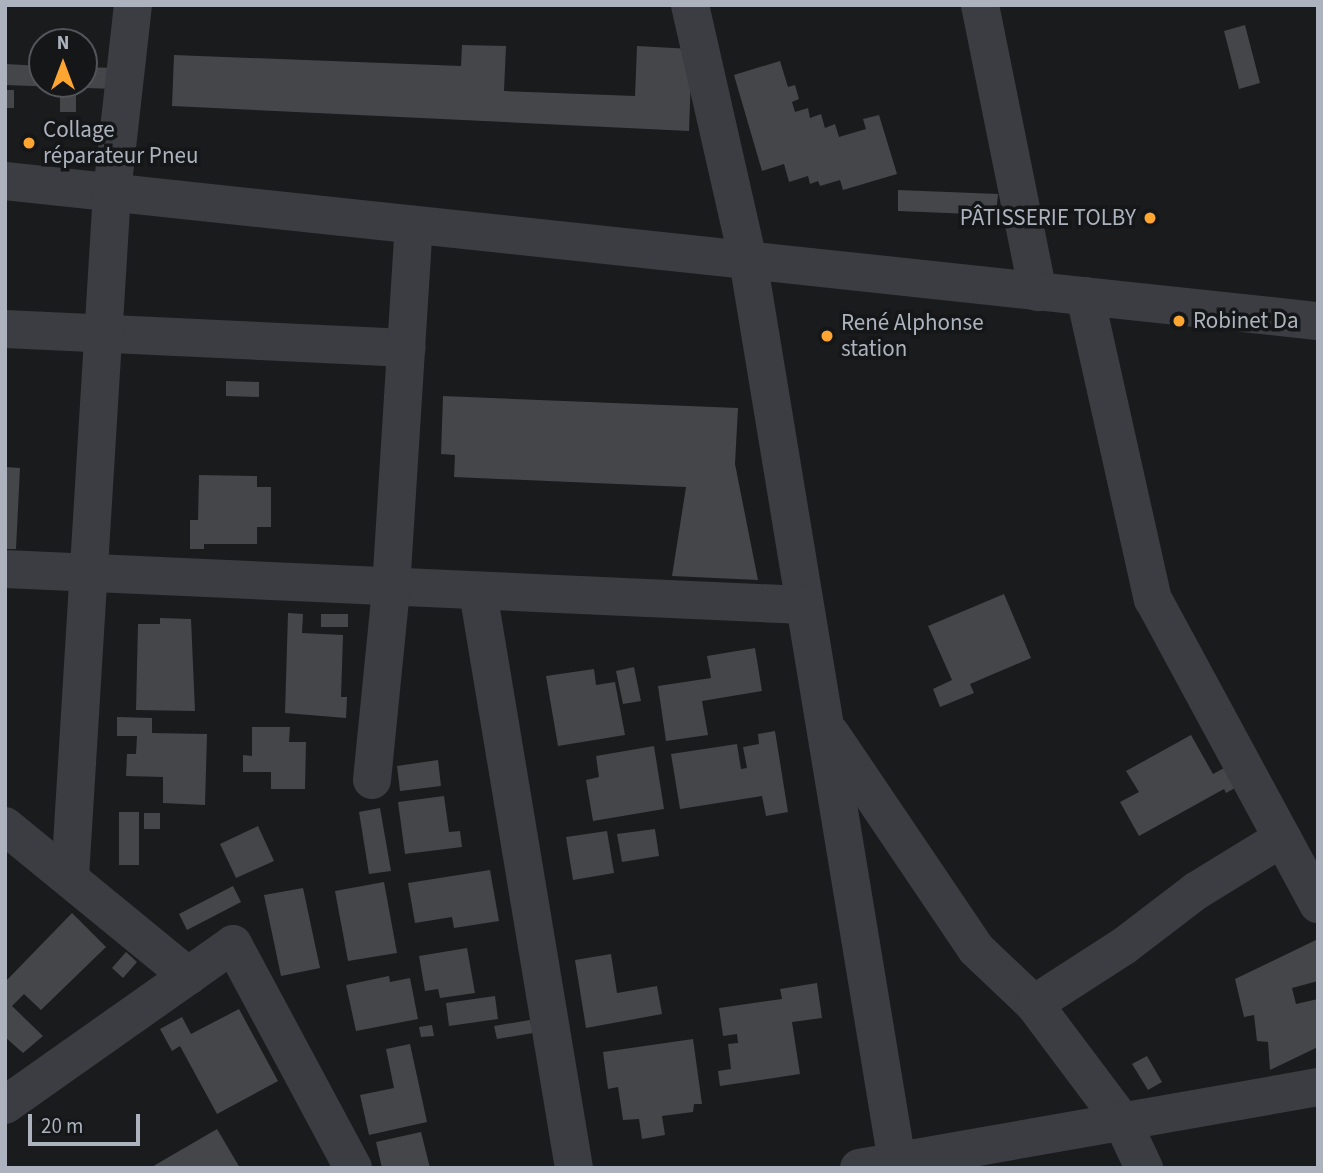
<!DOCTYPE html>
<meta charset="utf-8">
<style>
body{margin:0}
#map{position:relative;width:1323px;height:1173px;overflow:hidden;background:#1a1b1d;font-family:"Source Sans 3",sans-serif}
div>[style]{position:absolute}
.building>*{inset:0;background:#44464a}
.minor>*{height:38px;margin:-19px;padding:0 19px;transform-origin:19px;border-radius:19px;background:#3b3d43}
.dots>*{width:19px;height:19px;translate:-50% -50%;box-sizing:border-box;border:4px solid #151618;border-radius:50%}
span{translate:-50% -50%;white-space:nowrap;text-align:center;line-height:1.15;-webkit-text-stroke:7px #151618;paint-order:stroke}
.poi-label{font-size:23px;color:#acb3be}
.left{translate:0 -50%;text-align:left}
.right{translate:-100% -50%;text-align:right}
.frame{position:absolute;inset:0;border:7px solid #acb3be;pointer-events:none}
.north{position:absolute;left:28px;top:28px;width:70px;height:70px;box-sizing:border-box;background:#151618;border:2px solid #51555a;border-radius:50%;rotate:0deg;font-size:19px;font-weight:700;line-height:28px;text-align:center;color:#acb3be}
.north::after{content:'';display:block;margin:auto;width:24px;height:32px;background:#ffa531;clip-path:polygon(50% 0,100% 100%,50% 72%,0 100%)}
.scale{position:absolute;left:28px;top:1114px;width:112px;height:32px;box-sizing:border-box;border:4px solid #acb3be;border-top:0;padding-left:9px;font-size:21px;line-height:24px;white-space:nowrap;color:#acb3be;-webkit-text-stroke:5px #151618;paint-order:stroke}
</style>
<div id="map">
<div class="building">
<div style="clip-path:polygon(1245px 25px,1260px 83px,1239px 89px,1224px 31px)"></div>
<div style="clip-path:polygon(462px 45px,506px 46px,504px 91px,635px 96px,637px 46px,692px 49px,689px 131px,172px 106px,174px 55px,461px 66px)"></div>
<div style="clip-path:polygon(780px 61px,788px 87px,795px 85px,799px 99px,792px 102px,795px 112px,808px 108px,810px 118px,821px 114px,825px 128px,835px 124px,839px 137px,866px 129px,863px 119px,879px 115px,897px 174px,843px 190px,840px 180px,820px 186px,818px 181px,810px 184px,808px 176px,789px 182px,784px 164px,762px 171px,734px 75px)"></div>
<div style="clip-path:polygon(5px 64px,42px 66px,42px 84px,84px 84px,84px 67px,115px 68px,114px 89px,5px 85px)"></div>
<div style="clip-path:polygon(5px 90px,14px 90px,14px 108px,5px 108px)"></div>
<div style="clip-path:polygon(60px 93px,76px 93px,76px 112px,60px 112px)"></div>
<div style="clip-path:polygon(898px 190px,998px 194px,996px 215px,898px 211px)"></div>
<div style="clip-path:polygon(226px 381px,259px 382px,259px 397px,226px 396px)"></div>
<div style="clip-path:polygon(443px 396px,738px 408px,735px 464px,758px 580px,672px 576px,686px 487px,454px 477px,455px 455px,441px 454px)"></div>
<div style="clip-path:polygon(5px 467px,20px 468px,16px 549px,5px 549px)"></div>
<div style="clip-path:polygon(199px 475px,257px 476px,257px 487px,271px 487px,271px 527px,257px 527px,257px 544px,204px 544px,204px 549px,190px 549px,190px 520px,198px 520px)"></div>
<div style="clip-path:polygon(1004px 594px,1031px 658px,970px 684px,974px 693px,940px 707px,933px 689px,952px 680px,928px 626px)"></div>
<div style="clip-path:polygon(288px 613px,303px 614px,302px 633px,343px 635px,341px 697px,347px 697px,346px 718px,285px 713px)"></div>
<div style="clip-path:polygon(321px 614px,348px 614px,348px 627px,321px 627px)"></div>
<div style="clip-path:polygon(160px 618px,191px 619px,195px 711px,136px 710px,138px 624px,160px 624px)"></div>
<div style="clip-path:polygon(755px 648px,762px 691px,702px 701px,708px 735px,666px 741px,658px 686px,711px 678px,707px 656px)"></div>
<div style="clip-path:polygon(634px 667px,641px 701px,623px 704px,616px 671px)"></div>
<div style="clip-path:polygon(594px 669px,596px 685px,615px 682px,625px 735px,558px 746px,546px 676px)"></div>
<div style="clip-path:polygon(117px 717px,152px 718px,152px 733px,207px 734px,205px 805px,163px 803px,163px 777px,126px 776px,127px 754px,136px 754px,137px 736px,117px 736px)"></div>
<div style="clip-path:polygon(252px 727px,290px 727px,289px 742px,306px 742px,305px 789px,271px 789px,271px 772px,243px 772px,243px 755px,252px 756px)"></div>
<div style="clip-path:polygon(775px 731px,788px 812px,766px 816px,762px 796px,680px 809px,671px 754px,737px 744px,741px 769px,747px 768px,743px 747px,759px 744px,758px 734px)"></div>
<div style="clip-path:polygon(1191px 735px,1213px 774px,1224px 768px,1235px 788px,1226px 793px,1224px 789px,1139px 836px,1120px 802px,1139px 792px,1126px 771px)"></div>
<div style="clip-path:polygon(654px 746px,664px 809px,593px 821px,586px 780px,599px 777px,596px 756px)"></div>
<div style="clip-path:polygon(438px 760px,441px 786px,400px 791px,397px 766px)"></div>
<div style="clip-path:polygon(444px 796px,449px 832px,460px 831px,462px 847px,405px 854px,398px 802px)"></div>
<div style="clip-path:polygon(380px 808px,391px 871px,369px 874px,359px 812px)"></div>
<div style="clip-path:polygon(119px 812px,139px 812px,139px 865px,119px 865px)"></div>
<div style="clip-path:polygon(144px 813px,160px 813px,160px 829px,144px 829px)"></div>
<div style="clip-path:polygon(258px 826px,274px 861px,236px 878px,220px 844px)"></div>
<div style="clip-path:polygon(655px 829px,659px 856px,622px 862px,617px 834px)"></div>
<div style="clip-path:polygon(607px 831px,614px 873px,573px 880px,566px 837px)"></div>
<div style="clip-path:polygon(490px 870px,499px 921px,454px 928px,452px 917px,415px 923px,408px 883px)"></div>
<div style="clip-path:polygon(384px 882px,397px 953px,348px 961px,335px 891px)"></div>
<div style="clip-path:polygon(233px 886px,241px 902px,187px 930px,179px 914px)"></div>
<div style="clip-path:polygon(303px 888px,320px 968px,281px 976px,264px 895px)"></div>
<div style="clip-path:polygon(72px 913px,106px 947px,41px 1010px,24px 994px,12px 1006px,43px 1036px,23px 1053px,5px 1037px,5px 982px)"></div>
<div style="clip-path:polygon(1318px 939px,1318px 981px,1292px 988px,1296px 1004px,1318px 999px,1318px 1047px,1270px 1070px,1268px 1042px,1257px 1041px,1254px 1015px,1244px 1017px,1235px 979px)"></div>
<div style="clip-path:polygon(467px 948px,475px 993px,440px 998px,438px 989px,425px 991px,419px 956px)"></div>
<div style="clip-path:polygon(126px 952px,137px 962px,123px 978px,112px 968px)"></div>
<div style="clip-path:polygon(611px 954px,617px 993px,657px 986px,662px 1014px,586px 1028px,575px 960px)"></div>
<div style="clip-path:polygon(389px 976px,390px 982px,410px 978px,418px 1019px,356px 1031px,346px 985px)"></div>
<div style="clip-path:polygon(817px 983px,822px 1018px,792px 1022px,800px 1074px,720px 1086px,718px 1071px,731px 1069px,728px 1044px,738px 1043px,737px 1034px,723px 1036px,719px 1008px,782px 999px,780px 989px)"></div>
<div style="clip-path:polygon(495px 996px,498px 1019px,449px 1026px,446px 1003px)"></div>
<div style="clip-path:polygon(239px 1009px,278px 1081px,217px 1114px,180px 1046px,172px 1051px,160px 1029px,182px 1017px,191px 1034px)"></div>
<div style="clip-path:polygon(530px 1020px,533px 1033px,497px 1039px,494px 1026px)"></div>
<div style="clip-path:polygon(432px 1025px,434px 1036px,421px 1037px,419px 1027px)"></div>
<div style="clip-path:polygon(693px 1039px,702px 1104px,694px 1104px,693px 1112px,662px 1116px,665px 1135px,642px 1139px,639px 1119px,623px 1120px,618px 1087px,608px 1089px,603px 1052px)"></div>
<div style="clip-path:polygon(410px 1044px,427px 1122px,369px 1135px,360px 1095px,394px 1088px,386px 1049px)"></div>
<div style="clip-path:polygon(1147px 1056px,1162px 1082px,1148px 1090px,1132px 1064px)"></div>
<div style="clip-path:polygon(217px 1129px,240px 1168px,150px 1168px)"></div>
<div style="clip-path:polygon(421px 1132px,430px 1168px,382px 1168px,376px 1142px)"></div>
</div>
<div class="minor">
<div style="left:690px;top:5px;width:262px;rotate:77.2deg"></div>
<div style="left:748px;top:260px;width:920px;rotate:80.62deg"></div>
<div style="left:980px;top:5px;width:293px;rotate:78.6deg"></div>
<div style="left:5px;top:181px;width:1320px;rotate:6.09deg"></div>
<div style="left:1085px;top:296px;width:311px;rotate:77.4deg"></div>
<div style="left:1153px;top:599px;width:347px;rotate:61.6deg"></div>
<div style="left:5px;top:329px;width:402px;rotate:2.7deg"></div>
<div style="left:5px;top:569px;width:800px;rotate:2.58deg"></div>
<div style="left:478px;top:592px;width:584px;rotate:80.54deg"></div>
<div style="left:831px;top:734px;width:259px;rotate:56deg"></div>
<div style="left:976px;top:949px;width:80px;rotate:43.5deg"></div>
<div style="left:1034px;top:1004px;width:146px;rotate:53.1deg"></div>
<div style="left:1122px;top:1121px;width:52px;rotate:64.9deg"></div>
<div style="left:372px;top:780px;width:193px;rotate:-84.3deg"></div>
<div style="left:391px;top:588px;width:364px;rotate:-86.4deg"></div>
<div style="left:5px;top:826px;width:237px;rotate:39.3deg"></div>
<div style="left:70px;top:877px;width:686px;rotate:-86.49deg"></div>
<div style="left:112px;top:192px;width:188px;rotate:-83.6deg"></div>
<div style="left:1034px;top:1004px;width:107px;rotate:-32.8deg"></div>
<div style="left:1124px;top:946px;width:91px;rotate:-37.4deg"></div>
<div style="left:1196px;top:891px;width:101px;rotate:-31.6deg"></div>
<div style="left:5px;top:1105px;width:279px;rotate:-35.2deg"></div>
<div style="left:233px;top:944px;width:254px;rotate:61.8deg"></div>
<div style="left:859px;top:1168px;width:466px;rotate:-10deg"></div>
</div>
<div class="dots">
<div style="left:29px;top:143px;background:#ffa531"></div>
<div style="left:1150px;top:218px;background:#ffa531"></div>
<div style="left:1179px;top:321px;background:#ffa531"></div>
<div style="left:827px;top:336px;background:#ffa531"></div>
</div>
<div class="poi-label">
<span class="left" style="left:43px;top:143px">Collage<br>réparateur Pneu</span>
<span class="right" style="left:1136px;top:218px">PÂTISSERIE TOLBY</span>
<span class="left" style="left:1193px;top:321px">Robinet Da</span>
<span class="left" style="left:841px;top:336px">René Alphonse<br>station</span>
</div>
<div class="frame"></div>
<div class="north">N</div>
<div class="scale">20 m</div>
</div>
